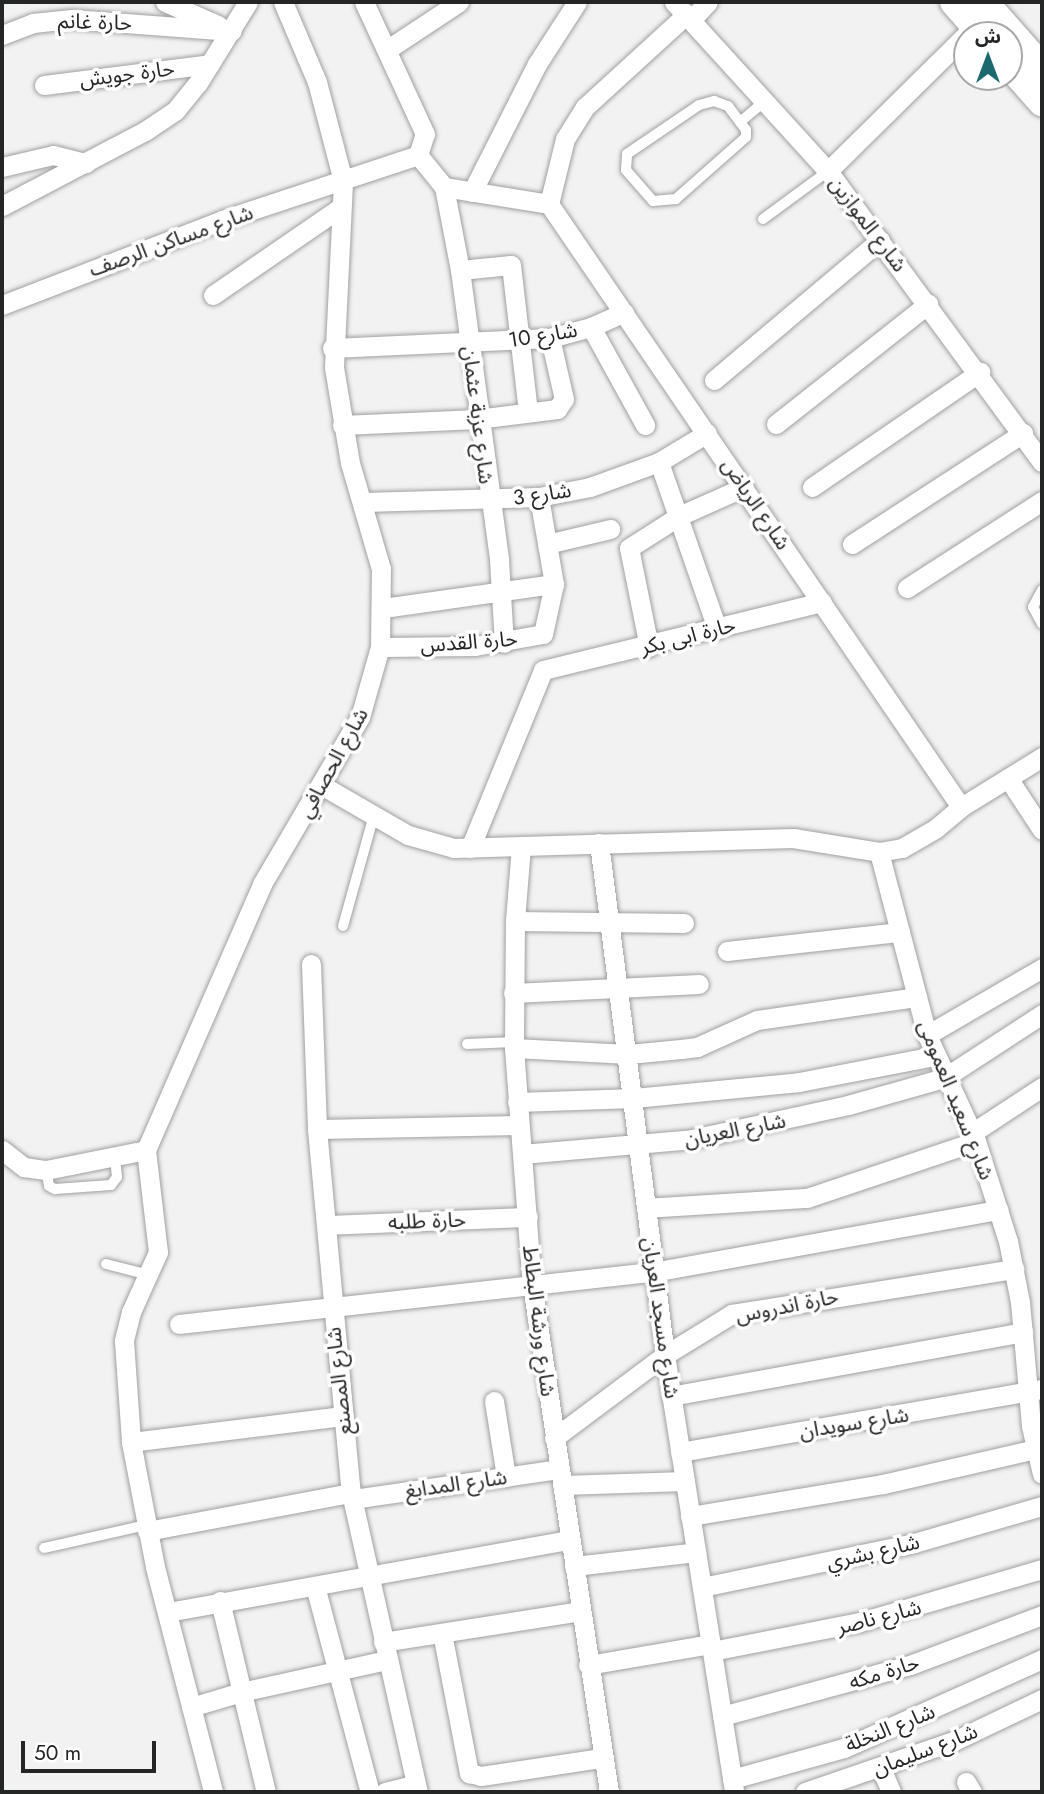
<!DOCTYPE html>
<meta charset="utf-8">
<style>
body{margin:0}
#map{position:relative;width:1044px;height:1794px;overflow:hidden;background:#f2f2f3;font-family:Jost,"Noto Sans Arabic",sans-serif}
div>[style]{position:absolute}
.roads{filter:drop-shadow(0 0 2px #a0a0a1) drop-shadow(0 0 2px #a0a0a1)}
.service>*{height:10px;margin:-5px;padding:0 5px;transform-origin:5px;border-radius:5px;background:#fff}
.minor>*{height:19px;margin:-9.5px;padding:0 9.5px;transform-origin:9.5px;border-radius:9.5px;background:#fff}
.secondary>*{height:28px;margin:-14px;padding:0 14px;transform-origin:14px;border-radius:14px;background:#fff}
span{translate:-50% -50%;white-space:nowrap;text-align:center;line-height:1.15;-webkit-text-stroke:7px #fff;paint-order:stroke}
.street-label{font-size:21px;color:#242525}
.frame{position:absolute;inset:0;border:4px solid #242525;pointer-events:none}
.north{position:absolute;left:953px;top:21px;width:70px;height:70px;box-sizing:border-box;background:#fff;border:2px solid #a7a8a8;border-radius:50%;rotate:0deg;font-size:19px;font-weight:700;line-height:28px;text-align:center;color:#242525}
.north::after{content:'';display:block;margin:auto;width:24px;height:32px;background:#1b686f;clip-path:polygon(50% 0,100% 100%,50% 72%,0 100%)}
.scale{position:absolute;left:21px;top:1741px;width:135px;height:32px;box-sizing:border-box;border:4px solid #242525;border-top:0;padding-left:9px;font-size:21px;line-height:24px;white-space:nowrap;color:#242525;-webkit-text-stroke:5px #fff;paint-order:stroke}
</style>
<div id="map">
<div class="roads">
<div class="service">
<div style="left:714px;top:101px;width:15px;rotate:20deg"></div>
<div style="left:728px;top:106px;width:30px;rotate:53deg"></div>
<div style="left:746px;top:130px;width:7px;rotate:90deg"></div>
<div style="left:746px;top:137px;width:94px;rotate:138.5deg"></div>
<div style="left:676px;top:199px;width:23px;rotate:175deg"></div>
<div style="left:653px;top:201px;width:41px;rotate:-131.1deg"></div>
<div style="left:626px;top:170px;width:16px;rotate:-86deg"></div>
<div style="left:627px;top:154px;width:87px;rotate:-34.2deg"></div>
<div style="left:699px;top:105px;width:16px;rotate:-15deg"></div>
<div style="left:740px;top:122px;width:34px;rotate:-40deg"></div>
<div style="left:763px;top:219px;width:81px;rotate:-36.4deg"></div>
<div style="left:1042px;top:590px;width:19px;rotate:118deg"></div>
<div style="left:1033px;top:607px;width:19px;rotate:62deg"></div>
<div style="left:343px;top:926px;width:115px;rotate:-74.4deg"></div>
<div style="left:467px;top:1044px;width:47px;rotate:-2.4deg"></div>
<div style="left:46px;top:1170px;width:16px;rotate:79deg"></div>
<div style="left:49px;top:1186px;width:7px;rotate:27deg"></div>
<div style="left:55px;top:1189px;width:56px;rotate:-4.1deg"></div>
<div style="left:111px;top:1185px;width:10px;rotate:-53deg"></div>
<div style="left:117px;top:1177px;width:20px;rotate:-96deg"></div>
<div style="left:106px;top:1264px;width:44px;rotate:14.3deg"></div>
<div style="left:44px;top:1548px;width:105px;rotate:-12.7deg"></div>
</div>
<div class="minor">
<div style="left:165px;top:2px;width:58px;rotate:23.5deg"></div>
<div style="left:674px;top:2px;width:229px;rotate:47.7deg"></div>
<div style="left:828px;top:171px;width:361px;rotate:53.7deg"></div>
<div style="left:692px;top:19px;width:23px;rotate:-47deg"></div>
<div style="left:2px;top:35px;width:33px;rotate:-21deg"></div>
<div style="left:33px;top:23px;width:39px;rotate:-6deg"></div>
<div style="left:72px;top:19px;width:160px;rotate:4.3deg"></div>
<div style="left:388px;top:49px;width:85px;rotate:-33.5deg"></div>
<div style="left:44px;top:85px;width:167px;rotate:-7.2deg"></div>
<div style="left:418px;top:155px;width:41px;rotate:50.9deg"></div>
<div style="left:444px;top:187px;width:106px;rotate:9.2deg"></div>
<div style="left:2px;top:167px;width:52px;rotate:-13.2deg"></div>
<div style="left:53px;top:155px;width:34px;rotate:14deg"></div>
<div style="left:828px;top:171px;width:206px;rotate:-44.6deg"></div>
<div style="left:444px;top:187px;width:85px;rotate:79.1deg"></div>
<div style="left:460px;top:270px;width:293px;rotate:82.3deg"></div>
<div style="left:499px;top:560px;width:83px;rotate:86.6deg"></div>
<div style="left:472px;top:192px;width:144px;rotate:-63.1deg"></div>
<div style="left:537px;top:64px;width:74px;rotate:-57.2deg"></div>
<div style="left:549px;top:204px;width:730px;rotate:55.66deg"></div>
<div style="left:549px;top:204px;width:67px;rotate:-76.2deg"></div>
<div style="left:565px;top:139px;width:38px;rotate:-58deg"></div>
<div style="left:585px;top:107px;width:138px;rotate:-42.4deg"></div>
<div style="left:2px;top:206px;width:161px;rotate:-27.7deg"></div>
<div style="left:145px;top:131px;width:36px;rotate:-34deg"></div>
<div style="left:175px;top:111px;width:36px;rotate:-51deg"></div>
<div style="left:198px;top:83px;width:95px;rotate:-58.3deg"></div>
<div style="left:460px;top:270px;width:51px;rotate:-5.6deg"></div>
<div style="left:511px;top:265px;width:148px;rotate:83.4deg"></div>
<div style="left:213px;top:295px;width:155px;rotate:-34.5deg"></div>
<div style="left:2px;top:305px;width:236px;rotate:-21.1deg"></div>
<div style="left:222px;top:220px;width:206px;rotate:-18.3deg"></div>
<div style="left:418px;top:155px;width:22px;rotate:-72deg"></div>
<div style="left:425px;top:134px;width:145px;rotate:-114.8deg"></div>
<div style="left:591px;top:327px;width:112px;rotate:61.1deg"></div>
<div style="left:332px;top:348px;width:218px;rotate:-2.6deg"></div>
<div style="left:550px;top:338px;width:42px;rotate:-15deg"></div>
<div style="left:591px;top:327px;width:36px;rotate:-24deg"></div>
<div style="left:714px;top:380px;width:217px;rotate:-40.1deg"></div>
<div style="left:776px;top:424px;width:194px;rotate:-38.3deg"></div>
<div style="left:342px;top:425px;width:135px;rotate:-2.5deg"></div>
<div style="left:477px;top:419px;width:81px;rotate:-7.1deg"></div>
<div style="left:557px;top:409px;width:12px;rotate:-55deg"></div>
<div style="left:564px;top:399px;width:63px;rotate:-102.9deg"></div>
<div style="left:659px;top:462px;width:177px;rotate:70.8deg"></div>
<div style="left:812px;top:487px;width:204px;rotate:-34.4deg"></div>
<div style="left:363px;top:502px;width:176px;rotate:-1.6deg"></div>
<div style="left:539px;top:497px;width:52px;rotate:-11.1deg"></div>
<div style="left:590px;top:487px;width:73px;rotate:-19.9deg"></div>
<div style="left:659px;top:462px;width:56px;rotate:-31.1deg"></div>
<div style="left:547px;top:544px;width:65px;rotate:-13.4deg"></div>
<div style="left:852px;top:544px;width:204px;rotate:-33deg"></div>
<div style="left:907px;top:588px;width:161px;rotate:-32.8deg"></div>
<div style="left:383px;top:608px;width:173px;rotate:-8deg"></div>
<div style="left:380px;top:647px;width:95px;rotate:-0.6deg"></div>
<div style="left:475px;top:646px;width:69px;rotate:-10deg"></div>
<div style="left:543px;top:634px;width:51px;rotate:-77.6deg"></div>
<div style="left:554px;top:584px;width:88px;rotate:-99.8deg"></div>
<div style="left:649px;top:647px;width:101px;rotate:-101.4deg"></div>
<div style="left:629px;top:548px;width:59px;rotate:-32.6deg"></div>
<div style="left:679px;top:516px;width:71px;rotate:-24deg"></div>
<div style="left:1008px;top:778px;width:62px;rotate:56.8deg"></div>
<div style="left:323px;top:786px;width:98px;rotate:30deg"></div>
<div style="left:408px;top:835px;width:48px;rotate:15.8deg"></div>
<div style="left:454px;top:848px;width:339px;rotate:-1.7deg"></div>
<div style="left:793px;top:838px;width:87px;rotate:9.2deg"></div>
<div style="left:879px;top:852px;width:23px;rotate:-10deg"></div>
<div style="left:902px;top:848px;width:38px;rotate:-30deg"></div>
<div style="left:935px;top:829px;width:34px;rotate:-40deg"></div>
<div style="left:961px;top:807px;width:95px;rotate:-31.7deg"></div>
<div style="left:599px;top:843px;width:516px;rotate:82.65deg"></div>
<div style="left:665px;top:1355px;width:442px;rotate:81deg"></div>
<div style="left:521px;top:846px;width:75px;rotate:94.6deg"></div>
<div style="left:515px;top:921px;width:127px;rotate:90.5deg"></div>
<div style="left:514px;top:1048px;width:238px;rotate:85.7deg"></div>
<div style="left:532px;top:1285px;width:513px;rotate:81.36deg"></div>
<div style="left:470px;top:848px;width:192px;rotate:-67.7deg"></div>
<div style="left:543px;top:670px;width:287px;rotate:-13.7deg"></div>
<div style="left:879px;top:852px;width:189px;rotate:75.3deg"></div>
<div style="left:927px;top:1035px;width:117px;rotate:65.2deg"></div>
<div style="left:976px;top:1141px;width:105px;rotate:72.3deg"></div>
<div style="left:1008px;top:1241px;width:62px;rotate:78.9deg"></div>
<div style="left:1020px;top:1302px;width:124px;rotate:84.9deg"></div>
<div style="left:1031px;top:1426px;width:49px;rotate:77.1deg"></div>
<div style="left:515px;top:921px;width:169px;rotate:0.7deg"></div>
<div style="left:727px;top:951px;width:174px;rotate:-6.3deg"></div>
<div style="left:311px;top:964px;width:165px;rotate:87.9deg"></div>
<div style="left:317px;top:1129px;width:366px;rotate:84.7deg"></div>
<div style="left:351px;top:1493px;width:306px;rotate:77.4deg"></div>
<div style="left:513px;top:993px;width:186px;rotate:-2.8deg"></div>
<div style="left:927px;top:1035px;width:133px;rotate:-30.2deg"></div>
<div style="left:514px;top:1048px;width:115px;rotate:3deg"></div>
<div style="left:629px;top:1054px;width:52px;rotate:-5.5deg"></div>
<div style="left:681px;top:1049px;width:16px;rotate:-7deg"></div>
<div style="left:697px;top:1047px;width:66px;rotate:-24.2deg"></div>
<div style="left:757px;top:1020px;width:162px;rotate:-8.2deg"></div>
<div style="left:517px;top:1102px;width:117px;rotate:-2deg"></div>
<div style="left:634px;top:1098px;width:166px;rotate:-5.5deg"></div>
<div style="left:799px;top:1082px;width:137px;rotate:-10.9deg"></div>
<div style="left:317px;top:1129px;width:202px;rotate:-1.1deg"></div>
<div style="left:972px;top:1133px;width:84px;rotate:-33.3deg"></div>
<div style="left:2px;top:1150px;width:28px;rotate:38deg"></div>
<div style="left:24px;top:1167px;width:22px;rotate:8deg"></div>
<div style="left:46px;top:1170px;width:102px;rotate:-11.3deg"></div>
<div style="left:146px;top:1150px;width:290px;rotate:-66.4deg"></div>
<div style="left:262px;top:884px;width:194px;rotate:-59.6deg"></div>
<div style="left:360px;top:717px;width:73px;rotate:-74.1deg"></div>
<div style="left:380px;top:647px;width:78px;rotate:-89.3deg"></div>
<div style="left:381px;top:569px;width:110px;rotate:-106.3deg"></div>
<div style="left:350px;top:463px;width:97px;rotate:-99.5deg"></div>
<div style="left:334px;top:367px;width:186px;rotate:-87.2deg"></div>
<div style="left:343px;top:181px;width:102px;rotate:-104.7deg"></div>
<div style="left:317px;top:82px;width:87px;rotate:-113deg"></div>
<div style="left:146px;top:1150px;width:103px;rotate:83.3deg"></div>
<div style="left:158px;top:1252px;width:66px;rotate:114.2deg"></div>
<div style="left:131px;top:1312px;width:30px;rotate:104deg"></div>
<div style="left:124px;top:1341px;width:101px;rotate:86deg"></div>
<div style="left:131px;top:1442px;width:127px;rotate:79.1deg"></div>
<div style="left:155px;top:1567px;width:232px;rotate:75.5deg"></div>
<div style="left:522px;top:1154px;width:171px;rotate:-5deg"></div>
<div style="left:692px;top:1139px;width:160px;rotate:-12.3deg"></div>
<div style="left:848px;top:1105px;width:100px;rotate:-15.7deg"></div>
<div style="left:944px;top:1078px;width:117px;rotate:-33.1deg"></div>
<div style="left:646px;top:1208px;width:161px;rotate:-3.6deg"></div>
<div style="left:807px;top:1198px;width:178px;rotate:-18.6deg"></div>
<div style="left:326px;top:1225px;width:202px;rotate:-2.3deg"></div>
<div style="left:179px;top:1324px;width:477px;rotate:-6.3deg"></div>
<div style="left:653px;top:1272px;width:351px;rotate:-10.2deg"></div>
<div style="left:671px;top:1396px;width:358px;rotate:-10.3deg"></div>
<div style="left:494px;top:1401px;width:77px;rotate:81deg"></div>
<div style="left:554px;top:1438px;width:139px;rotate:-36.8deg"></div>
<div style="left:665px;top:1355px;width:79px;rotate:-31.5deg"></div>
<div style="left:732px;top:1314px;width:286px;rotate:-9.1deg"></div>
<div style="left:131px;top:1442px;width:214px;rotate:-7deg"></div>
<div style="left:680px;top:1452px;width:367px;rotate:-9.9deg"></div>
<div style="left:562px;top:1485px;width:123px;rotate:-1.9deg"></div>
<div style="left:353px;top:1499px;width:208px;rotate:-8.3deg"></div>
<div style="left:690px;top:1516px;width:196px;rotate:-9.4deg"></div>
<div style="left:883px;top:1484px;width:157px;rotate:-12.9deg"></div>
<div style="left:147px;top:1531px;width:208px;rotate:-10.6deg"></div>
<div style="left:574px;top:1566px;width:123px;rotate:-6.5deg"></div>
<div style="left:315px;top:1586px;width:213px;rotate:75.1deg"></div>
<div style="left:702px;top:1587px;width:217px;rotate:-11.7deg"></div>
<div style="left:914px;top:1543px;width:133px;rotate:-16.1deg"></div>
<div style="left:220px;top:1601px;width:196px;rotate:76.5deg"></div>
<div style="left:168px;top:1612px;width:408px;rotate:-10.2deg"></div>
<div style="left:442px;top:1633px;width:143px;rotate:79.1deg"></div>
<div style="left:469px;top:1773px;width:12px;rotate:14deg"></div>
<div style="left:481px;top:1776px;width:122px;rotate:-8.5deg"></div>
<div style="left:383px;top:1642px;width:199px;rotate:-8.9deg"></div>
<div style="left:712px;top:1651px;width:151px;rotate:-11.1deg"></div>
<div style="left:860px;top:1622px;width:190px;rotate:-16.2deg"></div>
<div style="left:588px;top:1665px;width:125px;rotate:-9.7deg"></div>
<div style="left:191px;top:1707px;width:52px;rotate:-16.7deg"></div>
<div style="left:241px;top:1692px;width:149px;rotate:-12.4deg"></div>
<div style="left:722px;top:1716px;width:195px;rotate:-15.2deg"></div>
<div style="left:910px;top:1665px;width:141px;rotate:-20.7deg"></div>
<div style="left:881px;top:1768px;width:26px;rotate:67deg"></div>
<div style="left:732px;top:1779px;width:116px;rotate:-15.5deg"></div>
<div style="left:844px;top:1748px;width:217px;rotate:-24.2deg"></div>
<div style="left:966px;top:1782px;width:12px;rotate:59deg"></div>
<div style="left:385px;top:1792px;width:32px;rotate:-14deg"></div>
<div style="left:805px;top:1792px;width:160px;rotate:-19deg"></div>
<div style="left:956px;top:1740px;width:95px;rotate:-25.5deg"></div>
</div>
<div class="secondary">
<div style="left:954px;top:2px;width:44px;rotate:48.7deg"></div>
<div style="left:984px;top:2px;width:88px;rotate:48.7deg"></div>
<div style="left:1009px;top:65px;width:50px;rotate:48.3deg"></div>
</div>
</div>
<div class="street-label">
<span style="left:95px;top:22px;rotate:2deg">حارة غانم</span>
<span style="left:127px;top:74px;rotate:-7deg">حارة جويش</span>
<span style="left:868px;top:224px;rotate:53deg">شارع الموازين</span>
<span style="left:171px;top:241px;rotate:-20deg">شارع مساكن الرصف</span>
<span style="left:543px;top:335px;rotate:-9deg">شارع 10</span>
<span style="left:478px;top:415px;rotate:83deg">شارع عزبة عثمان</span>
<span style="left:542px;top:494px;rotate:-8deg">شارع 3</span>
<span style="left:756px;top:504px;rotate:56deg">شارع الرياض</span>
<span style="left:688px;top:636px;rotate:-14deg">حارة ابى بكر</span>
<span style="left:469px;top:642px;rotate:-4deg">حارة القدس</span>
<span style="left:333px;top:763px;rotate:-61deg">شارع الحصافي</span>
<span style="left:956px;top:1100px;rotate:68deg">شارع سعيد العمومى</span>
<span style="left:735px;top:1130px;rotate:-11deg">شارع العريان</span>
<span style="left:427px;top:1221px;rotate:-2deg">حارة طلبه</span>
<span style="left:787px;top:1306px;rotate:-11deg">حارة اندروس</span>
<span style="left:661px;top:1318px;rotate:82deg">شارع مسجد العريان</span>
<span style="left:539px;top:1321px;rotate:83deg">شارع ورشة البطاط</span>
<span style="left:339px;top:1381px;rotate:-96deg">شارع المصنع</span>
<span style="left:854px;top:1423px;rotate:-9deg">شارع سويدان</span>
<span style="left:456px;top:1484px;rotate:-8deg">شارع المدابغ</span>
<span style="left:873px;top:1552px;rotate:-13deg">شارع بشري</span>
<span style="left:879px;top:1617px;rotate:-14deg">شارع ناصر</span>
<span style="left:884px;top:1672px;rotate:-17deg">حارة مكه</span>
<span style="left:890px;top:1728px;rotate:-22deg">شارع النخلة</span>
<span style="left:925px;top:1750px;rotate:-21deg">شارع سليمان</span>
</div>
<div class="frame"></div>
<div class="north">ش</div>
<div class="scale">50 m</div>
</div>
